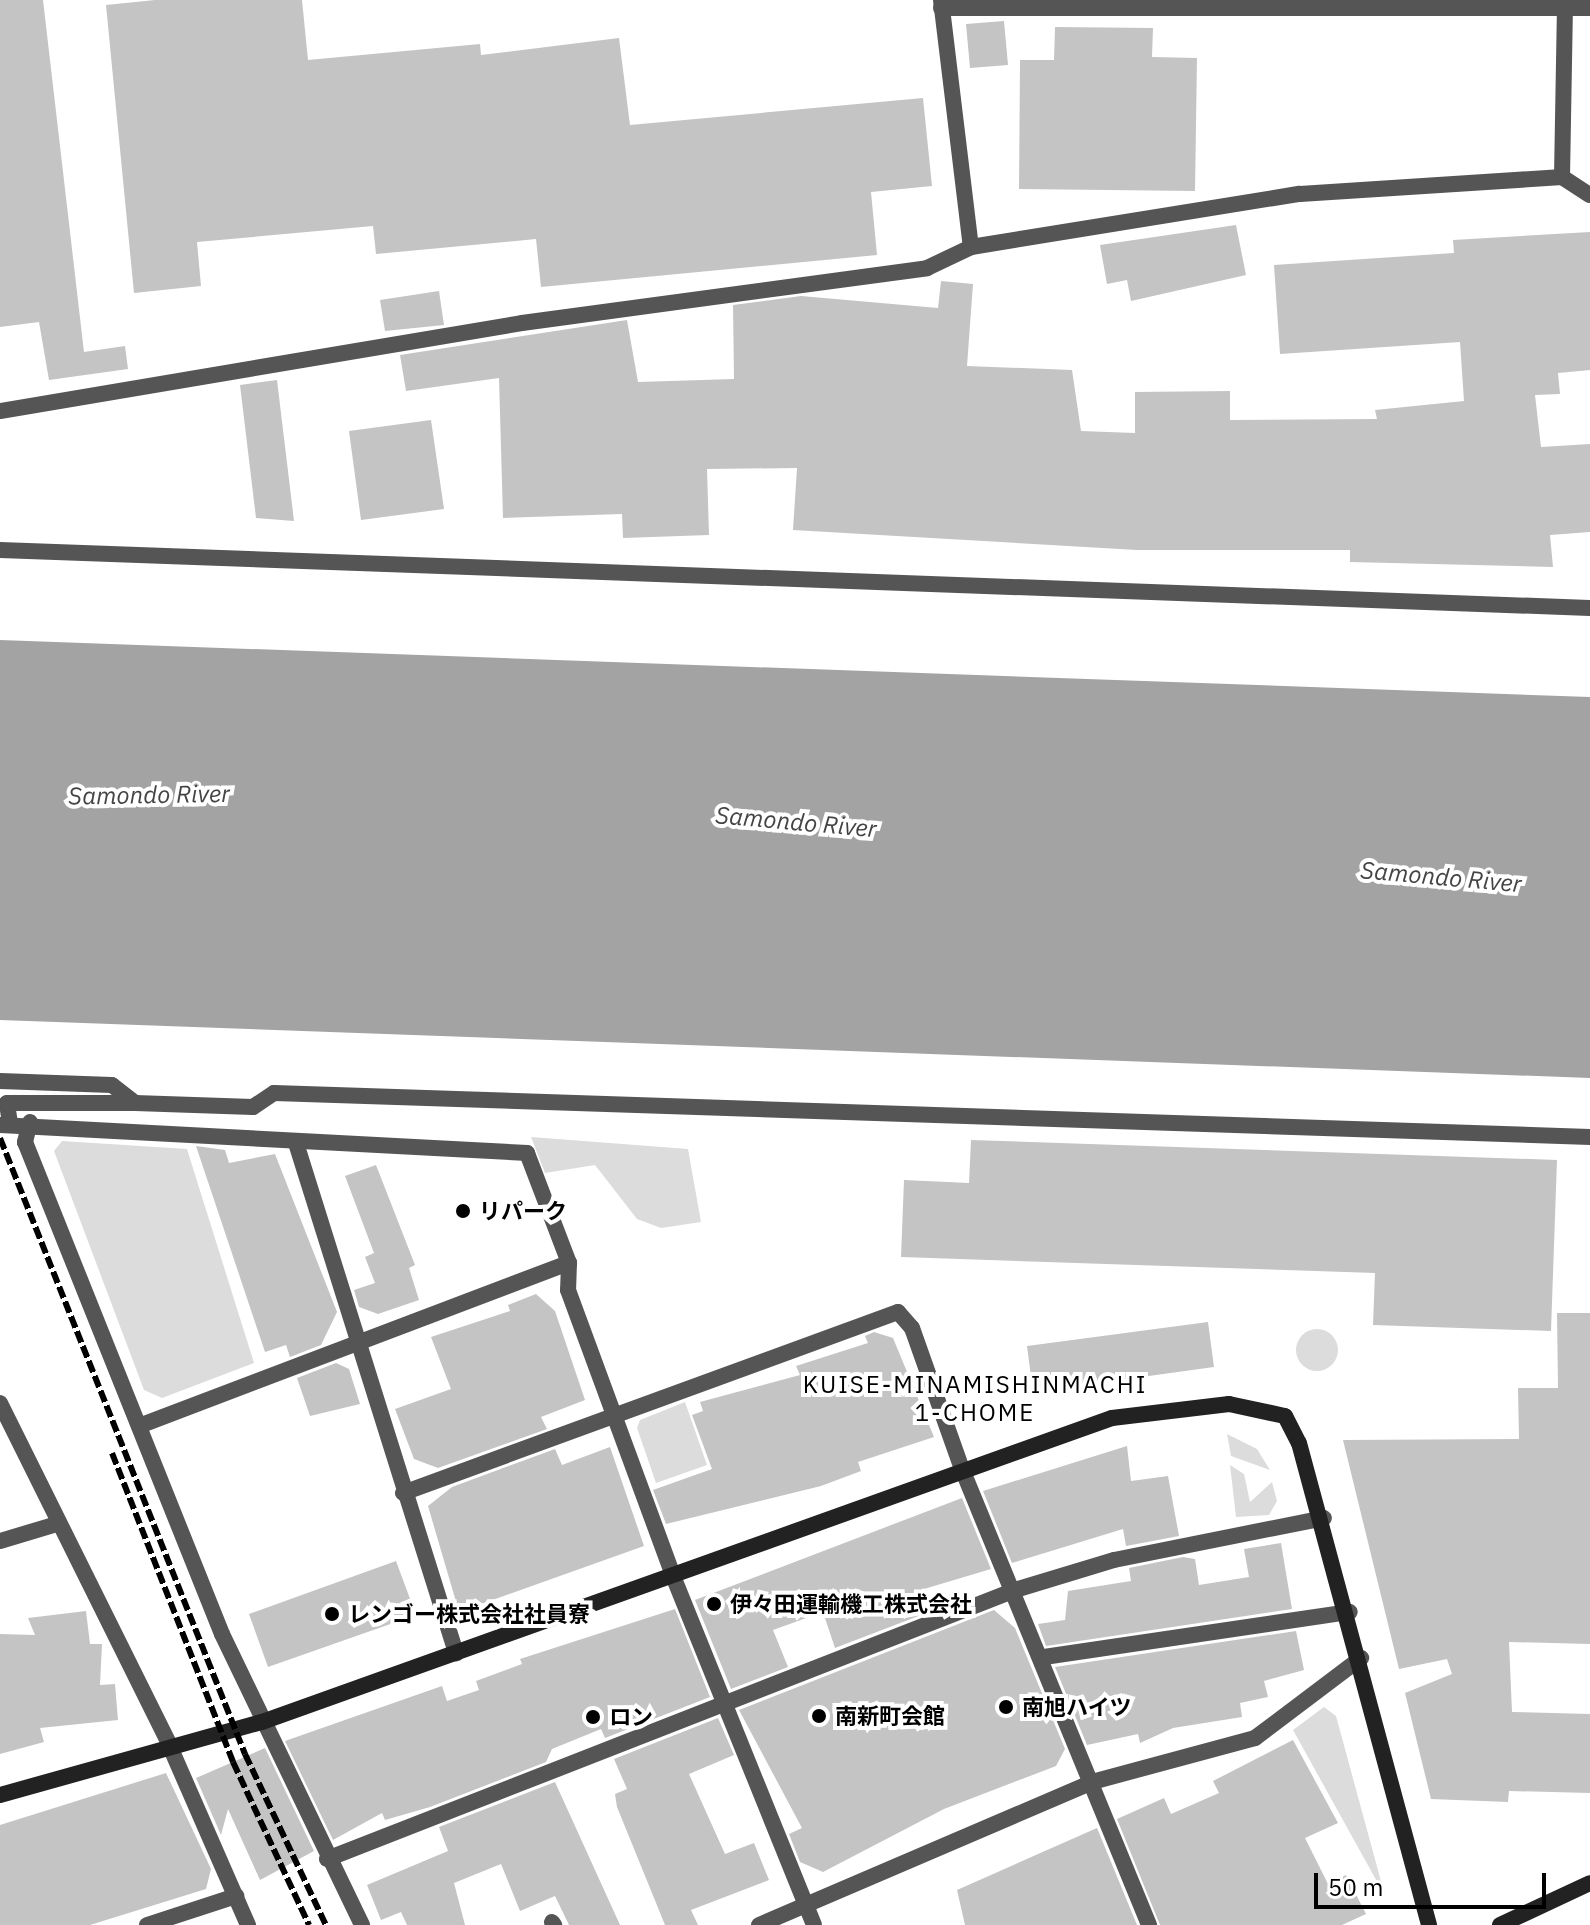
<!DOCTYPE html>
<meta charset="utf-8">
<style>
body{margin:0}
#map{position:relative;width:1590px;height:1925px;overflow:hidden;background:#fff;font-family:"IBM Plex Sans","Noto Sans JP",sans-serif}
div>[style]{position:absolute}
.green>*{inset:0;background:#dcdcdc}
.round{border-radius:50%}
.water>*{inset:0;background:#a3a3a3}
.building>*{inset:0;background:#c4c4c4}
.street>*{height:16px;margin:-8px;padding:0 8px;transform-origin:8px;border-radius:8px;background:#555}
.secondary>*{height:16px;margin:-8px;padding:0 8px;transform-origin:8px;border-radius:8px;background:#222}
.rail>*{height:6px;margin-top:-3px;transform-origin:0;background:repeating-linear-gradient(90deg,#000 0 12px,transparent 0 16px)}
.dots>*{width:22px;height:22px;translate:-50% -50%;box-sizing:border-box;border:4px solid #fff;border-radius:50%}
span{translate:-50% -50%;white-space:nowrap;text-align:center;line-height:1.15;-webkit-text-stroke:8px #fff;paint-order:stroke}
.poi-label{font-size:22px;color:#000;font-weight:700}
.left{translate:0 -50%;text-align:left}
.water-label{font-size:24px;color:#444;font-style:italic}
.neighbourhood-label{font-size:24px;color:#000;letter-spacing:2px}
.scale{position:absolute;left:1314px;top:1873px;width:232px;height:36px;box-sizing:border-box;border:4px solid #000;border-top:0;padding-left:10px;font-size:24px;line-height:28px;white-space:nowrap;color:#000;-webkit-text-stroke:6px #fff;paint-order:stroke}
</style>
<div id="map">
<div class="green">
<div style="clip-path:polygon(531px 1137px,688px 1149px,701px 1222px,661px 1228px,637px 1219px,595px 1165px,545px 1173px)"></div>
<div style="clip-path:polygon(62px 1141px,187px 1149px,254px 1363px,162px 1398px,144px 1390px,54px 1151px)"></div>
<div class="round" style="left:1296px;top:1329px;width:42px;height:42px"></div>
<div style="clip-path:polygon(685px 1402px,707px 1465px,656px 1483px,637px 1428px,640px 1420px)"></div>
<div style="clip-path:polygon(1227px 1434px,1257px 1449px,1270px 1470px,1231px 1456px)"></div>
<div style="clip-path:polygon(1230px 1465px,1244px 1474px,1250px 1502px,1272px 1482px,1277px 1501px,1269px 1515px,1236px 1517px)"></div>
<div style="clip-path:polygon(1324px 1707px,1336px 1716px,1385px 1896px,1293px 1730px)"></div>
</div>
<div class="water">
<div style="clip-path:polygon(0 640px,1590px 697px,1590px 1078px,0 1020px)"></div>
</div>
<div class="building">
<div style="clip-path:polygon(0 0,43px 0,84px 352px,125px 346px,128px 369px,49px 380px,39px 322px,0 327px)"></div>
<div style="clip-path:polygon(155px 0,302px 0,308px 60px,480px 44px,481px 55px,619px 38px,630px 125px,923px 98px,932px 186px,871px 192px,877px 255px,541px 287px,536px 239px,376px 254px,373px 226px,197px 242px,201px 286px,134px 293px,106px 5px)"></div>
<div style="clip-path:polygon(1004px 21px,1008px 65px,970px 68px,966px 24px)"></div>
<div style="clip-path:polygon(1055px 27px,1153px 28px,1152px 57px,1197px 58px,1195px 191px,1019px 189px,1020px 60px,1054px 60px)"></div>
<div style="clip-path:polygon(1236px 225px,1246px 275px,1131px 301px,1127px 280px,1107px 284px,1100px 245px)"></div>
<div style="clip-path:polygon(1590px 232px,1590px 370px,1558px 373px,1560px 394px,1535px 395px,1541px 447px,1590px 444px,1590px 532px,1550px 535px,1553px 567px,1350px 562px,1350px 550px,1137px 550px,793px 530px,797px 468px,707px 469px,709px 535px,623px 538px,622px 514px,503px 518px,499px 378px,406px 391px,400px 355px,627px 320px,638px 382px,734px 379px,733px 305px,801px 296px,938px 308px,941px 281px,973px 284px,967px 366px,1072px 370px,1081px 431px,1135px 433px,1135px 392px,1230px 391px,1230px 420px,1377px 419px,1375px 410px,1464px 401px,1460px 342px,1280px 354px,1274px 265px,1454px 253px,1453px 240px)"></div>
<div style="clip-path:polygon(439px 291px,444px 325px,385px 331px,380px 300px)"></div>
<div style="clip-path:polygon(277px 380px,294px 521px,256px 518px,240px 385px)"></div>
<div style="clip-path:polygon(431px 420px,444px 509px,361px 520px,349px 431px)"></div>
<div style="clip-path:polygon(971px 1140px,1557px 1160px,1551px 1331px,1373px 1325px,1375px 1273px,901px 1257px,904px 1180px,969px 1183px)"></div>
<div style="clip-path:polygon(196px 1146px,225px 1150px,229px 1163px,275px 1154px,337px 1312px,321px 1345px,290px 1357px,286px 1345px,265px 1352px)"></div>
<div style="clip-path:polygon(376px 1165px,415px 1265px,409px 1268px,419px 1300px,378px 1314px,359px 1307px,354px 1290px,375px 1283px,365px 1257px,374px 1253px,345px 1176px)"></div>
<div style="clip-path:polygon(536px 1294px,555px 1311px,585px 1400px,541px 1417px,547px 1429px,438px 1468px,414px 1459px,395px 1409px,451px 1389px,431px 1337px,510px 1311px,508px 1305px)"></div>
<div style="clip-path:polygon(1557px 1313px,1590px 1313px,1590px 1644px,1509px 1642px,1512px 1712px,1590px 1714px,1590px 1793px,1509px 1791px,1508px 1802px,1431px 1799px,1405px 1693px,1452px 1674px,1447px 1659px,1399px 1669px,1343px 1440px,1519px 1439px,1518px 1388px,1558px 1388px)"></div>
<div style="clip-path:polygon(1208px 1322px,1214px 1367px,1033px 1392px,1027px 1346px)"></div>
<div style="clip-path:polygon(874px 1332px,893px 1338px,934px 1437px,858px 1462px,861px 1471px,821px 1486px,666px 1524px,653px 1490px,712px 1469px,692px 1415px,703px 1411px,700px 1402px,800px 1375px,796px 1366px,868px 1343px,865px 1336px)"></div>
<div style="clip-path:polygon(336px 1363px,349px 1369px,360px 1404px,310px 1416px,297px 1378px)"></div>
<div style="clip-path:polygon(1127px 1446px,1131px 1481px,1168px 1476px,1179px 1536px,1126px 1546px,1123px 1529px,1012px 1563px,983px 1491px)"></div>
<div style="clip-path:polygon(610px 1447px,644px 1546px,459px 1612px,428px 1506px,452px 1487px,555px 1449px,562px 1465px)"></div>
<div style="clip-path:polygon(962px 1498px,991px 1569px,924px 1589px,929px 1612px,835px 1648px,823px 1612px,773px 1630px,788px 1667px,731px 1689px,695px 1600px)"></div>
<div style="clip-path:polygon(1281px 1543px,1292px 1609px,1046px 1646px,1038px 1624px,1065px 1620px,1068px 1591px,1131px 1581px,1129px 1568px,1183px 1557px,1195px 1559px,1199px 1585px,1249px 1577px,1244px 1549px)"></div>
<div style="clip-path:polygon(396px 1561px,416px 1615px,268px 1667px,249px 1614px)"></div>
<div style="clip-path:polygon(675px 1609px,710px 1697px,605px 1738px,601px 1729px,552px 1749px,546px 1762px,430px 1807px,385px 1820px,382px 1813px,333px 1840px,285px 1741px,442px 1686px,447px 1701px,479px 1690px,476px 1681px,522px 1664px,520px 1659px)"></div>
<div style="clip-path:polygon(994px 1610px,1015px 1628px,1065px 1749px,1056px 1766px,944px 1809px,823px 1872px,800px 1862px,789px 1834px,802px 1828px,739px 1710px)"></div>
<div style="clip-path:polygon(86px 1611px,90px 1644px,102px 1644px,100px 1685px,115px 1684px,118px 1720px,40px 1728px,44px 1742px,0 1754px,0 1634px,35px 1635px,28px 1618px)"></div>
<div style="clip-path:polygon(1296px 1631px,1304px 1670px,1264px 1681px,1268px 1697px,1240px 1703px,1242px 1717px,1173px 1728px,1140px 1743px,1138px 1734px,1087px 1745px,1055px 1667px)"></div>
<div style="clip-path:polygon(718px 1718px,734px 1755px,689px 1774px,725px 1854px,754px 1843px,769px 1880px,691px 1910px,698px 1925px,665px 1925px,617px 1807px,615px 1794px,627px 1789px,614px 1759px)"></div>
<div style="clip-path:polygon(1293px 1740px,1338px 1823px,1305px 1838px,1328px 1884px,1346px 1875px,1366px 1914px,1342px 1925px,1160px 1925px,1117px 1819px,1164px 1798px,1171px 1814px,1219px 1793px,1213px 1781px)"></div>
<div style="clip-path:polygon(265px 1748px,314px 1851px,260px 1880px,228px 1809px,221px 1835px,196px 1778px)"></div>
<div style="clip-path:polygon(166px 1773px,211px 1869px,206px 1889px,90px 1925px,0 1925px,0 1825px)"></div>
<div style="clip-path:polygon(555px 1782px,620px 1925px,569px 1925px,555px 1896px,520px 1911px,501px 1864px,454px 1883px,465px 1925px,407px 1925px,401px 1912px,381px 1920px,367px 1885px,448px 1851px,439px 1827px)"></div>
<div style="clip-path:polygon(1097px 1828px,1137px 1925px,965px 1925px,957px 1890px)"></div>
</div>
<div class="street">
<div style="left:941px;top:0;width:249px;rotate:83.1deg"></div>
<div style="left:941px;top:8px;width:649px"></div>
<div style="left:1562px;top:177px;width:177px;rotate:-89deg"></div>
<div style="left:0;top:411px;width:529px;rotate:-9.57deg"></div>
<div style="left:522px;top:323px;width:409px;rotate:-7.7deg"></div>
<div style="left:927px;top:268px;width:49px;rotate:-25.5deg"></div>
<div style="left:971px;top:247px;width:333px;rotate:-9.2deg"></div>
<div style="left:1300px;top:194px;width:263px;rotate:-3.7deg"></div>
<div style="left:1562px;top:177px;width:33px;rotate:33deg"></div>
<div style="left:0;top:550px;width:1591px;rotate:2.09deg"></div>
<div style="left:0;top:1081px;width:112px;rotate:2deg"></div>
<div style="left:112px;top:1085px;width:29px;rotate:38deg"></div>
<div style="left:135px;top:1103px;width:118px;rotate:1.9deg"></div>
<div style="left:253px;top:1107px;width:25px;rotate:-34deg"></div>
<div style="left:274px;top:1093px;width:1317px;rotate:1.91deg"></div>
<div style="left:30px;top:1122px;width:21px;rotate:104deg"></div>
<div style="left:25px;top:1142px;width:530px;rotate:68.18deg"></div>
<div style="left:222px;top:1634px;width:323px;rotate:64.3deg"></div>
<div style="left:10px;top:1123px;width:20px;rotate:-99deg"></div>
<div style="left:7px;top:1103px;width:128px"></div>
<div style="left:0;top:1125px;width:528px;rotate:3.04deg"></div>
<div style="left:527px;top:1153px;width:118px;rotate:69.1deg"></div>
<div style="left:569px;top:1263px;width:27px;rotate:92deg"></div>
<div style="left:568px;top:1290px;width:305px;rotate:69.8deg"></div>
<div style="left:673px;top:1576px;width:376px;rotate:68deg"></div>
<div style="left:296px;top:1143px;width:535px;rotate:72.58deg"></div>
<div style="left:0;top:1403px;width:378px;rotate:63.6deg"></div>
<div style="left:168px;top:1742px;width:200px;rotate:66.4deg"></div>
<div style="left:139px;top:1426px;width:460px;rotate:-20.8deg"></div>
<div style="left:403px;top:1493px;width:527px;rotate:-20.09deg"></div>
<div style="left:898px;top:1312px;width:21px;rotate:49deg"></div>
<div style="left:912px;top:1328px;width:150px;rotate:70.5deg"></div>
<div style="left:962px;top:1469px;width:493px;rotate:67.7deg"></div>
<div style="left:0;top:1541px;width:59px;rotate:-16.6deg"></div>
<div style="left:1044px;top:1657px;width:309px;rotate:-8.4deg"></div>
<div style="left:327px;top:1859px;width:739px;rotate:-21.35deg"></div>
<div style="left:1015px;top:1590px;width:103px;rotate:-16.9deg"></div>
<div style="left:1114px;top:1560px;width:214px;rotate:-11.3deg"></div>
<div style="left:552px;top:1922px;width:4px;rotate:56deg"></div>
<div style="left:147px;top:1925px;width:94px;rotate:-18deg"></div>
<div style="left:759px;top:1925px;width:362px;rotate:-23.2deg"></div>
<div style="left:1092px;top:1782px;width:169px;rotate:-15.1deg"></div>
<div style="left:1255px;top:1738px;width:133px;rotate:-37deg"></div>
</div>
<div class="secondary">
<div style="left:0;top:1795px;width:272px;rotate:-15.6deg"></div>
<div style="left:262px;top:1722px;width:903px;rotate:-19.68deg"></div>
<div style="left:1112px;top:1418px;width:118px;rotate:-6.8deg"></div>
<div style="left:1229px;top:1404px;width:57px;rotate:12.1deg"></div>
<div style="left:1285px;top:1416px;width:30px;rotate:63deg"></div>
<div style="left:1299px;top:1443px;width:499px;rotate:74.9deg"></div>
<div style="left:1500px;top:1925px;width:99px;rotate:-25deg"></div>
</div>
<div class="rail">
<div style="left:0;top:1138px;width:663px;rotate:68.31deg"></div>
<div style="left:245px;top:1754px;width:189px;rotate:64.7deg"></div>
<div style="left:112px;top:1453px;width:332px;rotate:68.6deg"></div>
<div style="left:233px;top:1762px;width:180px;rotate:65deg"></div>
</div>
<div class="dots">
<div style="left:463px;top:1211px;background:#000"></div>
<div style="left:714px;top:1604px;background:#000"></div>
<div style="left:332px;top:1614px;background:#000"></div>
<div style="left:1006px;top:1707px;background:#000"></div>
<div style="left:819px;top:1716px;background:#000"></div>
<div style="left:593px;top:1717px;background:#000"></div>
</div>
<div class="poi-label">
<span class="left" style="left:479px;top:1211px">リパーク</span>
<span class="left" style="left:730px;top:1604px">伊々田運輸機工株式会社</span>
<span class="left" style="left:348px;top:1614px">レンゴー株式会社社員寮</span>
<span class="left" style="left:1022px;top:1707px">南旭ハイツ</span>
<span class="left" style="left:835px;top:1716px">南新町会館</span>
<span class="left" style="left:609px;top:1717px">ロン</span>
</div>
<div class="water-label">
<span style="left:149px;top:795px;rotate:-1deg">Samondo River</span>
<span style="left:796px;top:822px;rotate:5deg">Samondo River</span>
<span style="left:1441px;top:877px;rotate:5deg">Samondo River</span>
</div>
<div class="neighbourhood-label">
<span style="left:975px;top:1399px">KUISE-MINAMISHINMACHI<br>1-CHOME</span>
</div>
<div class="scale">50 m</div>
</div>
